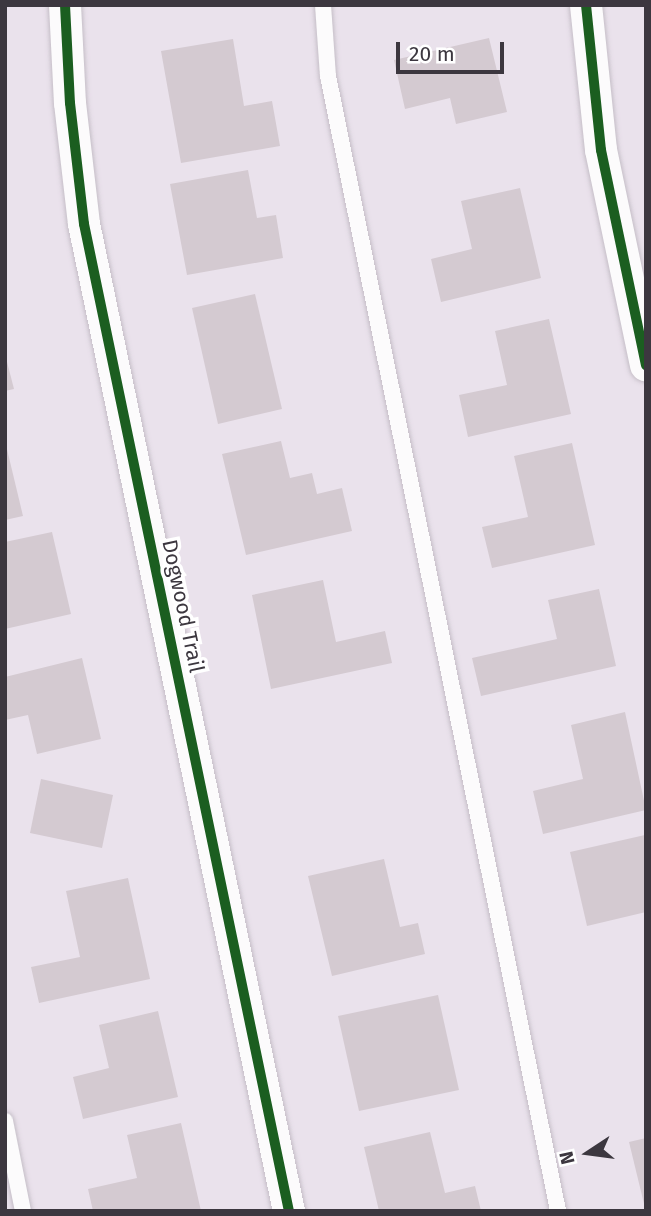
<!DOCTYPE html>
<style>
body{margin:0}
#map{position:relative;width:651px;height:1216px;overflow:hidden;background:#eae2ec;font-family:"Fira Sans",sans-serif}
div>[style]{position:absolute}
.building>*{inset:0;background:#d4cad1}
.roads{filter:drop-shadow(0 0 2px #c5bec7) drop-shadow(0 0 2px #c5bec7)}
.service>*{height:16px;margin:-8px;padding:0 8px;transform-origin:8px;border-radius:8px;background:#fcfbfc}
.minor>*{height:32px;margin:-16px;padding:0 16px;transform-origin:16px;border-radius:16px;background:#fcfbfc}
.cycleway>*{height:10px;margin:-5px;padding:0 5px;transform-origin:5px;border-radius:5px;background:#1b5e20}
span{translate:-50% -50%;white-space:nowrap;text-align:center;line-height:1.15;-webkit-text-stroke:7px #fff;paint-order:stroke}
.street-label{font-size:21px;color:#3c373f}
.frame{position:absolute;inset:0;border:7px solid #3c373f;pointer-events:none}
.north{position:absolute;left:553px;top:1118px;width:70px;height:70px;-webkit-text-stroke:5px #fff;paint-order:stroke;rotate:257deg;font-size:19px;font-weight:700;line-height:28px;text-align:center;color:#3c373f}
.north::after{content:'';display:block;margin:auto;width:24px;height:32px;background:#3c373f;clip-path:polygon(50% 0,100% 100%,50% 72%,0 100%)}
.scale{position:absolute;left:396px;top:42px;width:108px;height:32px;box-sizing:border-box;border:4px solid #3c373f;border-top:0;padding-left:9px;font-size:21px;line-height:24px;white-space:nowrap;color:#3c373f;-webkit-text-stroke:5px #fff;paint-order:stroke}
</style>
<div id="map">
<div class="building">
<div style="clip-path:polygon(489px 38px,507px 112px,456px 124px,450px 98px,405px 109px,394px 60px)"></div>
<div style="clip-path:polygon(233px 39px,244px 106px,272px 101px,280px 146px,181px 163px,161px 51px)"></div>
<div style="clip-path:polygon(248px 170px,257px 218px,276px 215px,283px 258px,187px 275px,170px 184px)"></div>
<div style="clip-path:polygon(520px 188px,541px 278px,441px 302px,431px 259px,472px 249px,461px 201px)"></div>
<div style="clip-path:polygon(255px 294px,282px 409px,218px 424px,192px 308px)"></div>
<div style="clip-path:polygon(549px 319px,571px 414px,468px 437px,459px 395px,507px 385px,495px 331px)"></div>
<div style="clip-path:polygon(5px 354px,14px 389px,5px 391px)"></div>
<div style="clip-path:polygon(281px 441px,290px 478px,312px 473px,317px 494px,342px 488px,352px 531px,246px 555px,222px 454px)"></div>
<div style="clip-path:polygon(572px 443px,595px 545px,492px 568px,482px 527px,528px 517px,514px 456px)"></div>
<div style="clip-path:polygon(6px 445px,23px 516px,5px 520px,5px 446px)"></div>
<div style="clip-path:polygon(52px 532px,71px 614px,5px 629px,5px 542px)"></div>
<div style="clip-path:polygon(323px 580px,336px 642px,385px 631px,392px 663px,271px 689px,252px 595px)"></div>
<div style="clip-path:polygon(599px 589px,616px 666px,481px 696px,472px 658px,557px 639px,548px 600px)"></div>
<div style="clip-path:polygon(82px 658px,101px 739px,37px 754px,28px 715px,5px 720px,5px 677px)"></div>
<div style="clip-path:polygon(625px 712px,646px 810px,543px 834px,533px 791px,583px 779px,571px 725px)"></div>
<div style="clip-path:polygon(41px 779px,113px 795px,102px 848px,30px 833px)"></div>
<div style="clip-path:polygon(645px 835px,646px 912px,587px 926px,570px 852px)"></div>
<div style="clip-path:polygon(384px 859px,400px 927px,418px 923px,425px 954px,332px 976px,308px 876px)"></div>
<div style="clip-path:polygon(128px 878px,150px 979px,39px 1003px,31px 967px,80px 957px,66px 891px)"></div>
<div style="clip-path:polygon(438px 995px,459px 1090px,359px 1111px,338px 1016px)"></div>
<div style="clip-path:polygon(158px 1011px,178px 1097px,83px 1119px,73px 1077px,109px 1068px,99px 1025px)"></div>
<div style="clip-path:polygon(181px 1123px,201px 1211px,93px 1211px,88px 1189px,137px 1178px,127px 1135px)"></div>
<div style="clip-path:polygon(430px 1132px,445px 1193px,475px 1186px,481px 1211px,379px 1211px,364px 1147px)"></div>
<div style="clip-path:polygon(646px 1138px,646px 1208px,645px 1208px,629px 1142px)"></div>
</div>
<div class="roads">
<div class="service">
<div style="left:323px;top:5px;width:71px;rotate:86deg"></div>
<div style="left:328px;top:76px;width:1158px;rotate:78.54deg"></div>
<div style="left:5px;top:1121px;width:92px;rotate:78.7deg"></div>
</div>
<div class="minor">
<div style="left:65px;top:5px;width:98px;rotate:87.1deg"></div>
<div style="left:70px;top:103px;width:122px;rotate:83.4deg"></div>
<div style="left:84px;top:224px;width:1008px;rotate:78.27deg"></div>
<div style="left:586px;top:5px;width:146px;rotate:84.1deg"></div>
<div style="left:601px;top:150px;width:220px;rotate:78.2deg"></div>
</div>
</div>
<div class="cycleway">
<div style="left:65px;top:5px;width:98px;rotate:87.1deg"></div>
<div style="left:70px;top:103px;width:122px;rotate:83.4deg"></div>
<div style="left:84px;top:224px;width:1008px;rotate:78.27deg"></div>
<div style="left:586px;top:5px;width:146px;rotate:84.1deg"></div>
<div style="left:601px;top:150px;width:220px;rotate:78.2deg"></div>
</div>
<div class="street-label">
<span style="left:183px;top:606px;rotate:78deg">Dogwood Trail</span>
</div>
<div class="frame"></div>
<div class="north">N</div>
<div class="scale">20 m</div>
</div>
